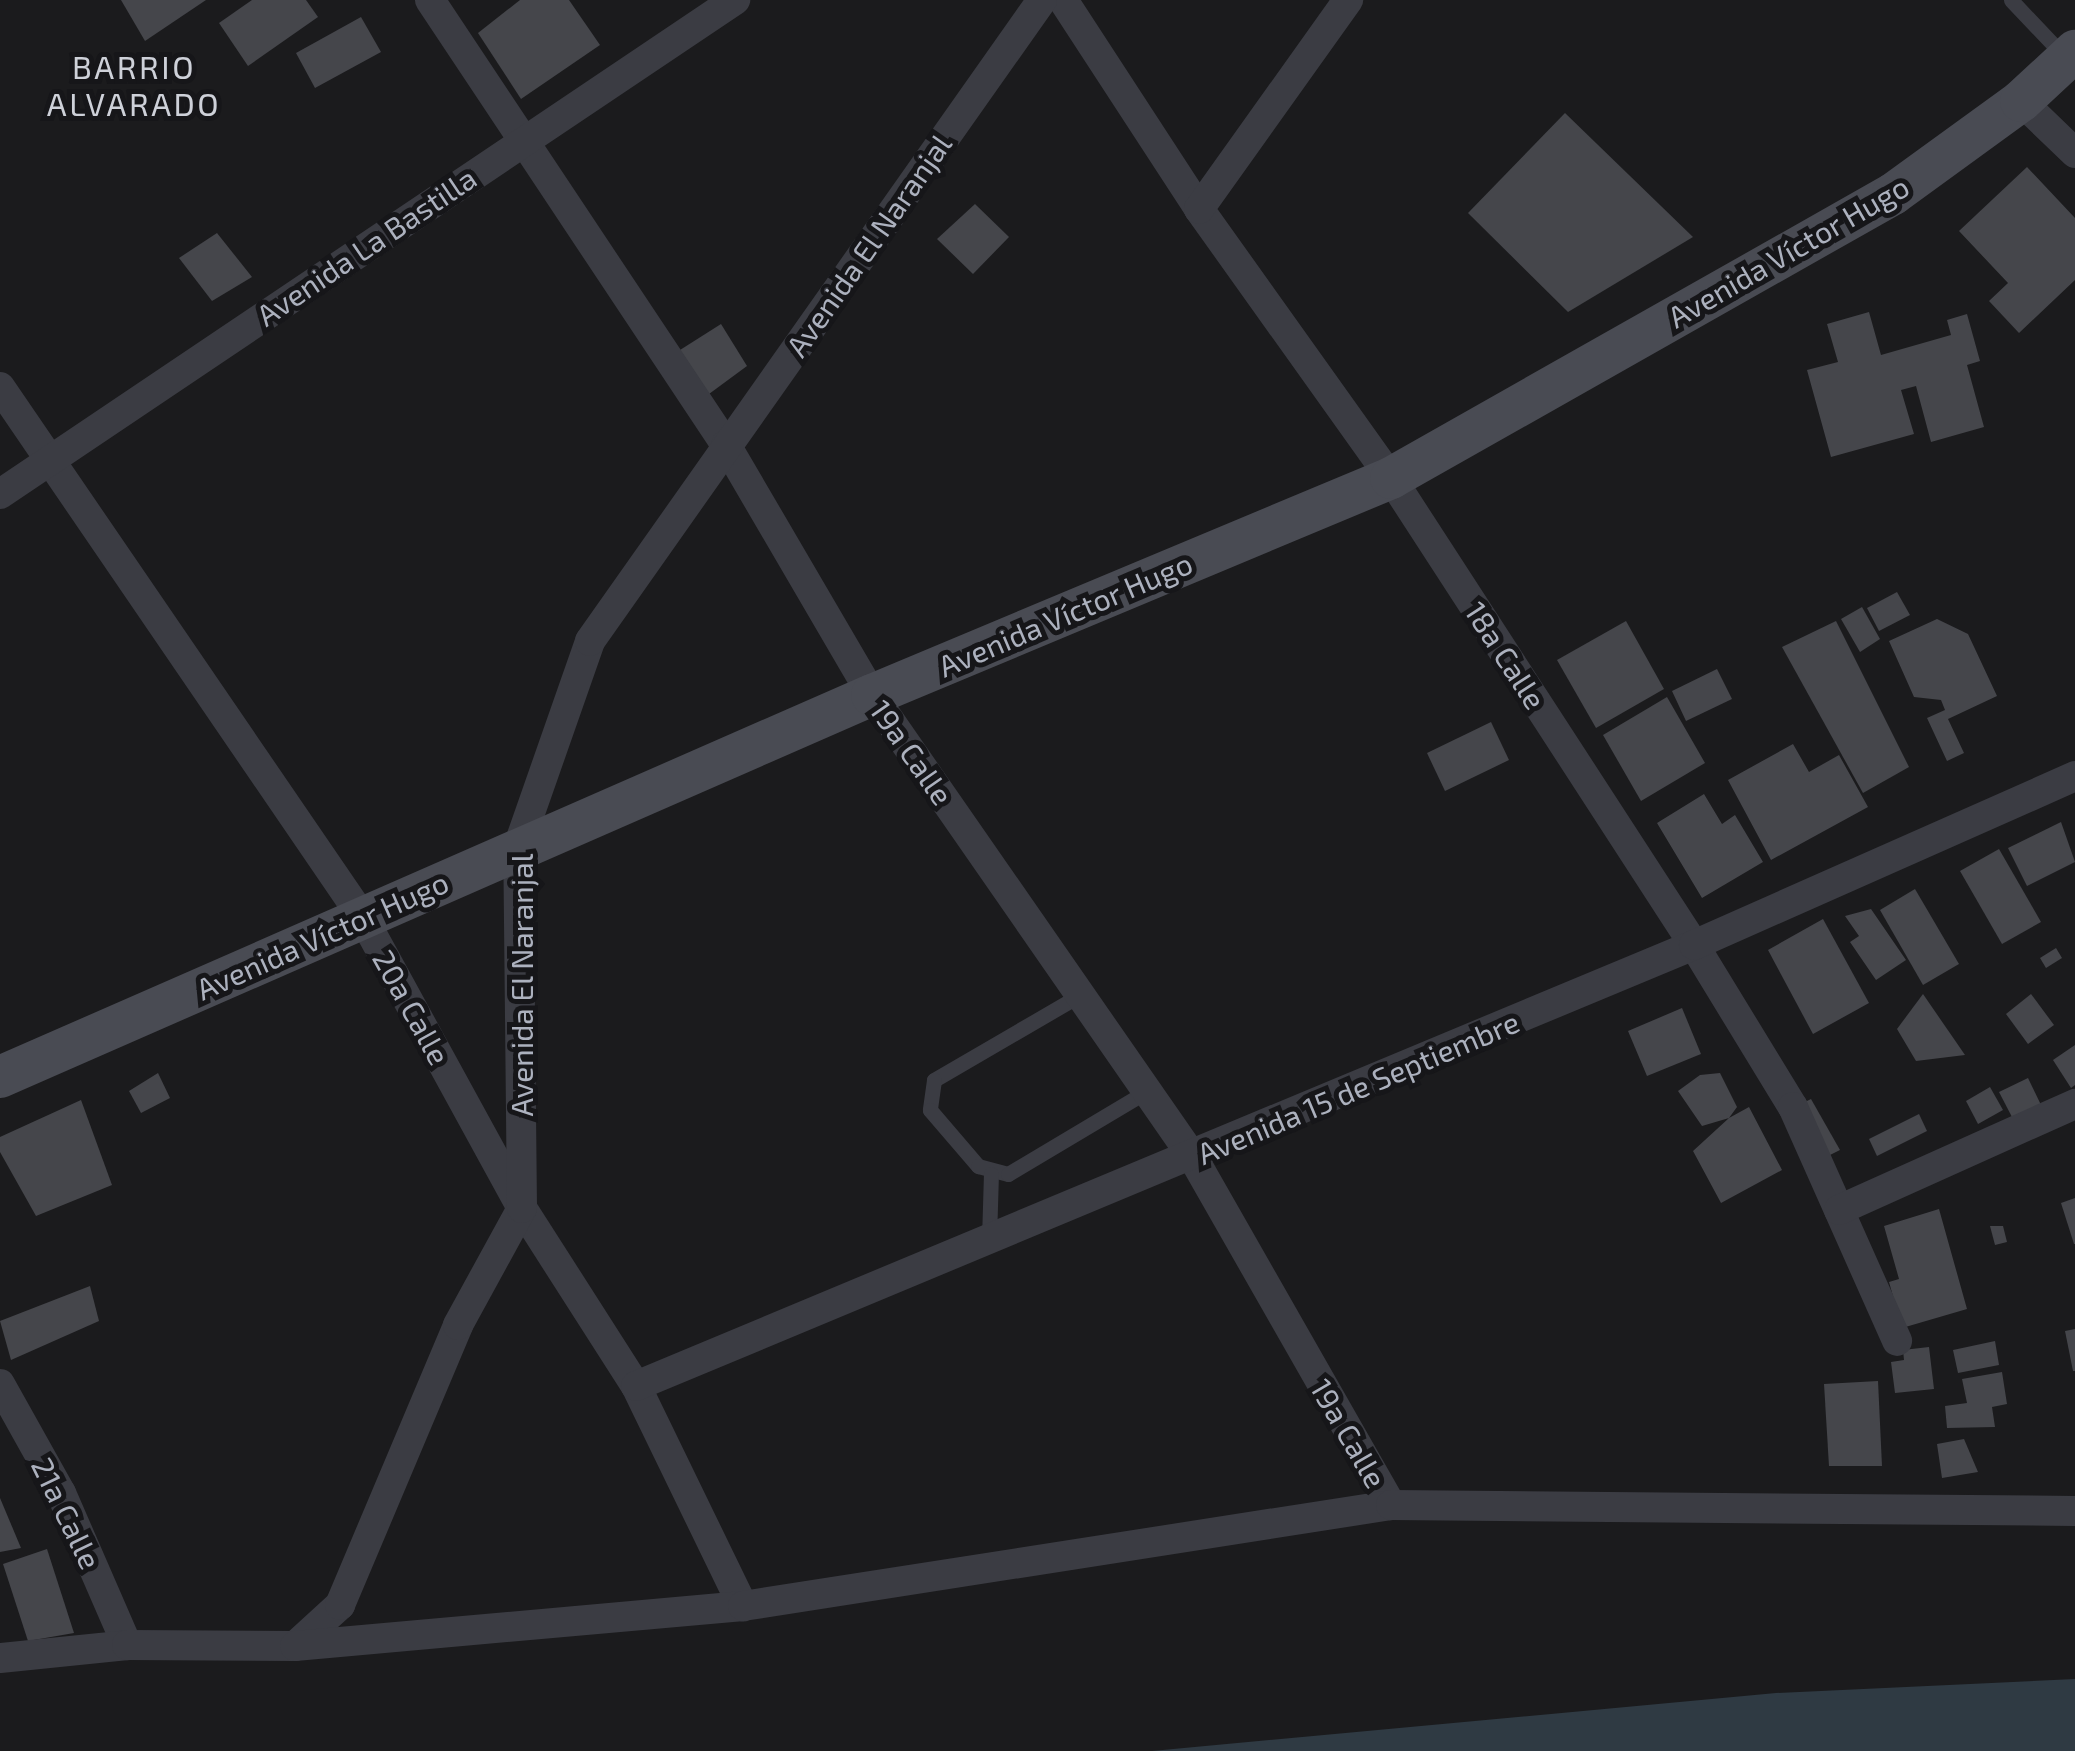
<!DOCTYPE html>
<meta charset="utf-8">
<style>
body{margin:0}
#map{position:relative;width:2075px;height:1751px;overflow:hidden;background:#1b1b1d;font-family:"Exo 2",sans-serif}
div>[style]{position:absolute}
.water>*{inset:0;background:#2f3a43}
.building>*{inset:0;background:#45464b}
.lane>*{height:15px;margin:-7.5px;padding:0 7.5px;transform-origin:7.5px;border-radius:7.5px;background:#3b3c43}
.street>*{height:30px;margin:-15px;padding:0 15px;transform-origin:15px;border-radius:15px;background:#3b3c43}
.secondary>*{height:42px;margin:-21px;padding:0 21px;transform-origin:21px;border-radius:21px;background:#494b53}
span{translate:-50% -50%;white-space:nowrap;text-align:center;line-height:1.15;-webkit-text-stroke:10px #161619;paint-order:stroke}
.street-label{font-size:30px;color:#acb1be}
.neighbourhood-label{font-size:32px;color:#ced1d9;letter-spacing:2.5px}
</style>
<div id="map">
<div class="water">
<div style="clip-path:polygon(2075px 1679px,2075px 1751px,1152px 1751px,1776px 1693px)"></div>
</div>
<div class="building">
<div style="clip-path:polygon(121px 0,206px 0,145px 41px)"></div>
<div style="clip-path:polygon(252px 0,306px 0,318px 17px,248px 66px,219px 23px)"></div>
<div style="clip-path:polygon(520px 0,569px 0,600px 45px,521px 99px,478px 33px)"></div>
<div style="clip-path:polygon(361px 17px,381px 52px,315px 88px,296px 53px)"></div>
<div style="clip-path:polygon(1565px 113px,1693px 237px,1568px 312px,1468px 213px)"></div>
<div style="clip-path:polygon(2027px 167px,2075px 218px,2075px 280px,2019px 333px,1989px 301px,2008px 283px,1959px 231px)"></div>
<div style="clip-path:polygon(975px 204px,1009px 237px,973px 274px,937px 239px)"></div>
<div style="clip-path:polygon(217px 233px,252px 277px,212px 301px,179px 258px)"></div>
<div style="clip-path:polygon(1869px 312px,1881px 355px,1951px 335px,1947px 320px,1967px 314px,1980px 361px,1967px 365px,1984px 427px,1931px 442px,1916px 386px,1901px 390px,1914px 434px,1831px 457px,1807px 370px,1838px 362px,1827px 324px)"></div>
<div style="clip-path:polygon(721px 324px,747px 366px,709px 394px,680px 350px)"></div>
<div style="clip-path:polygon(1897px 592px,1910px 615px,1879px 631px,1867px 608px)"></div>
<div style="clip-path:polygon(1862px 607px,1880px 639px,1860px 652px,1841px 619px)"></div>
<div style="clip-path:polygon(1937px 619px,1968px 634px,1997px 696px,1948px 719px,1964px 753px,1947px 761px,1927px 718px,1945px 710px,1941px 700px,1914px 697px,1889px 641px)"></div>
<div style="clip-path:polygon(1626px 621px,1664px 689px,1596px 728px,1557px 660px)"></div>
<div style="clip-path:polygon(1836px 621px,1909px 767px,1863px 793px,1782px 647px)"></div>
<div style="clip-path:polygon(1717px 669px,1732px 699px,1686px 721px,1672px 691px)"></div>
<div style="clip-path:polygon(1667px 697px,1705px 763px,1641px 801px,1603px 735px)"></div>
<div style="clip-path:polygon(1491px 722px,1509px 760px,1445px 791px,1427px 753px)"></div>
<div style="clip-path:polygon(1793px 744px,1809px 772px,1839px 755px,1868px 807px,1771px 860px,1728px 780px)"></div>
<div style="clip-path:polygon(1704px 794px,1722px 824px,1735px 815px,1763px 862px,1702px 898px,1657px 823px)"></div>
<div style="clip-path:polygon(2061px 822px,2075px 862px,2027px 886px,2008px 848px)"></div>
<div style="clip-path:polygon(1999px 849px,2041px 922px,2002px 944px,1960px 871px)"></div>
<div style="clip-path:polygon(1915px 889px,1959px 964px,1923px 985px,1880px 910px)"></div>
<div style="clip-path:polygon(1871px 909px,1906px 960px,1876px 980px,1850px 942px,1859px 936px,1845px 916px)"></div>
<div style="clip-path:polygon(1823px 919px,1869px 1003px,1813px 1034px,1768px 950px)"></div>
<div style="clip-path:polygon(2056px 948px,2062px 958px,2046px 968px,2040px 958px)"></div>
<div style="clip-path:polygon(1923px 994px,1965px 1055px,1916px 1061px,1897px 1029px)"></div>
<div style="clip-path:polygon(2031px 994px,2054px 1025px,2028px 1044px,2006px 1014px)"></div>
<div style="clip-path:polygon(1682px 1008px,1701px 1054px,1647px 1076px,1628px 1031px)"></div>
<div style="clip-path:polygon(2075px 1045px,2075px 1085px,2071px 1088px,2053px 1060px)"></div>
<div style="clip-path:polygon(158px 1073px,170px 1098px,141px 1113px,129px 1091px)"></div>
<div style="clip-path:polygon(1720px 1073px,1737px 1107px,1729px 1118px,1749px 1107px,1782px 1170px,1721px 1203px,1693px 1151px,1729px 1118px,1702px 1126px,1678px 1091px,1700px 1075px)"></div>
<div style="clip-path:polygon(2028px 1078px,2041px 1105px,2013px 1119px,1999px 1092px)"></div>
<div style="clip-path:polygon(1990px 1087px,2003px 1110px,1978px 1124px,1966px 1101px)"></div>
<div style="clip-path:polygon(1811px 1099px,1840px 1150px,1830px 1155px,1801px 1104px)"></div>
<div style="clip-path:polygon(81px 1100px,112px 1185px,36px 1216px,0 1152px,0 1137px)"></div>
<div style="clip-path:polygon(1919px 1114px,1927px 1131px,1877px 1156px,1869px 1139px)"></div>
<div style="clip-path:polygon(2075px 1198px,2075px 1244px,2074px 1244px,2061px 1203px)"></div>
<div style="clip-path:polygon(1939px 1209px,1967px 1309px,1902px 1328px,1889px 1282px,1899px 1279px,1884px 1226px)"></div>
<div style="clip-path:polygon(1990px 1226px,2003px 1226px,2007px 1242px,1995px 1245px)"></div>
<div style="clip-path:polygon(90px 1286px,99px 1321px,11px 1360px,0 1321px)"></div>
<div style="clip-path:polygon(2075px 1329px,2075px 1371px,2073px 1371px,2065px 1331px)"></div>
<div style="clip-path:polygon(1995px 1341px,1999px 1365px,1958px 1373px,1953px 1350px)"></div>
<div style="clip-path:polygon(1929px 1347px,1934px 1389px,1895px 1393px,1891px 1362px,1904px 1360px,1903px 1350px)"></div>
<div style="clip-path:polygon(2002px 1372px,2007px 1404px,1992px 1407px,1995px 1427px,1947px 1428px,1945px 1406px,1967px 1403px,1962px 1379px)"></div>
<div style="clip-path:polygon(1878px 1381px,1882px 1466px,1829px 1466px,1824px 1384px)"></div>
<div style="clip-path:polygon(1964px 1439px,1978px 1472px,1942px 1478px,1937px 1444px)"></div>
<div style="clip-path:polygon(0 1498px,21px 1548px,0 1552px)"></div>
<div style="clip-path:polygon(47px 1549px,74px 1633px,28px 1641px,3px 1564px)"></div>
</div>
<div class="lane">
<div style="left:2011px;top:0;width:76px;rotate:46.6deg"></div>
<div style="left:1080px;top:995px;width:169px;rotate:149.8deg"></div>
<div style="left:934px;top:1080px;width:30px;rotate:98deg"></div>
<div style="left:930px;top:1110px;width:74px;rotate:49.4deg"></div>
<div style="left:978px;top:1166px;width:31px;rotate:15deg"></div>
<div style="left:1008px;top:1174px;width:162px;rotate:-30.8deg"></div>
<div style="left:989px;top:1240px;width:66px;rotate:-88.3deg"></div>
</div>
<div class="street">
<div style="left:430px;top:0;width:534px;rotate:56.37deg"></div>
<div style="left:726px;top:445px;width:290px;rotate:59.7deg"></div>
<div style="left:872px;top:695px;width:561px;rotate:55.23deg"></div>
<div style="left:1192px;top:1156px;width:402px;rotate:60.3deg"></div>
<div style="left:1063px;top:0;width:249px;rotate:56.9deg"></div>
<div style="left:1199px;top:209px;width:330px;rotate:54.5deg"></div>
<div style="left:1391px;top:478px;width:557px;rotate:57.02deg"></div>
<div style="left:1694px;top:945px;width:190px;rotate:58.6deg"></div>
<div style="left:1793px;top:1107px;width:256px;rotate:66deg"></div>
<div style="left:2021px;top:101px;width:75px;rotate:43.9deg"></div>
<div style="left:1199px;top:209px;width:257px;rotate:-54.5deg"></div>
<div style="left:0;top:387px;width:643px;rotate:55.64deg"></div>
<div style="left:363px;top:918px;width:331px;rotate:61.3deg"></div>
<div style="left:522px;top:1208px;width:211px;rotate:57.4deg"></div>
<div style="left:636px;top:1386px;width:245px;rotate:64.1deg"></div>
<div style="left:0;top:494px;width:886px;rotate:-33.91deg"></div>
<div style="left:1839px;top:1210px;width:259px;rotate:-24.2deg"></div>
<div style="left:0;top:1384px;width:125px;rotate:60.8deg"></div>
<div style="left:61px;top:1493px;width:166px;rotate:66.5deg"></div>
<div style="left:636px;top:1386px;width:1146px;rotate:-22.63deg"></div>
<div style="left:1694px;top:945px;width:417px;rotate:-23.9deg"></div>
<div style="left:295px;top:1646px;width:61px;rotate:-42.3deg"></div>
<div style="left:340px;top:1605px;width:304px;rotate:-67.1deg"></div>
<div style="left:458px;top:1325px;width:133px;rotate:-61.3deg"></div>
<div style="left:522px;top:1208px;width:361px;rotate:-90.6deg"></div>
<div style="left:518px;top:847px;width:218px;rotate:-70.7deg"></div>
<div style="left:590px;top:641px;width:784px;rotate:-54.81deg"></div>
<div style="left:0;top:1658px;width:128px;rotate:-5.8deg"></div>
<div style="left:127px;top:1645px;width:168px;rotate:0.3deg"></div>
<div style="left:295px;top:1646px;width:450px;rotate:-5.1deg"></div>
<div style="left:743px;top:1606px;width:656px;rotate:-8.86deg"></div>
<div style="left:1391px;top:1505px;width:684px;rotate:0.5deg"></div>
</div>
<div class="secondary">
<div style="left:0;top:1077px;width:952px;rotate:-23.66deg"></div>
<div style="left:872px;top:695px;width:563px;rotate:-22.69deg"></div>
<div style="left:1391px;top:478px;width:577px;rotate:-29.5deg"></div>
<div style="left:1893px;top:194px;width:158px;rotate:-36deg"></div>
<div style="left:2021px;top:101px;width:74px;rotate:-42.8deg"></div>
</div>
<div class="street-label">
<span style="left:868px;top:245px;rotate:-55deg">Avenida El Naranjal</span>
<span style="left:366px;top:246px;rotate:-34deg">Avenida La Bastilla</span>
<span style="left:1788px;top:251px;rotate:-30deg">Avenida Víctor Hugo</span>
<span style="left:1065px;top:614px;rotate:-23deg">Avenida Víctor Hugo</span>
<span style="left:1506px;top:655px;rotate:57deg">18a Calle</span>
<span style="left:912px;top:752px;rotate:55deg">19a Calle</span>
<span style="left:322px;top:935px;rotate:-24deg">Avenida Víctor Hugo</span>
<span style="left:521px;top:985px;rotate:-90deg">Avenida El Naranjal</span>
<span style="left:412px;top:1007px;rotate:61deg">20a Calle</span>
<span style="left:1358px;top:1087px;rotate:-23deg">Avenida 15 de Septiembre</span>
<span style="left:1349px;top:1433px;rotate:60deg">19a Calle</span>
<span style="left:67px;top:1513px;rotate:64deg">21a Calle</span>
</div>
<div class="neighbourhood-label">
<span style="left:134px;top:85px">BARRIO<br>ALVARADO</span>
</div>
</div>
